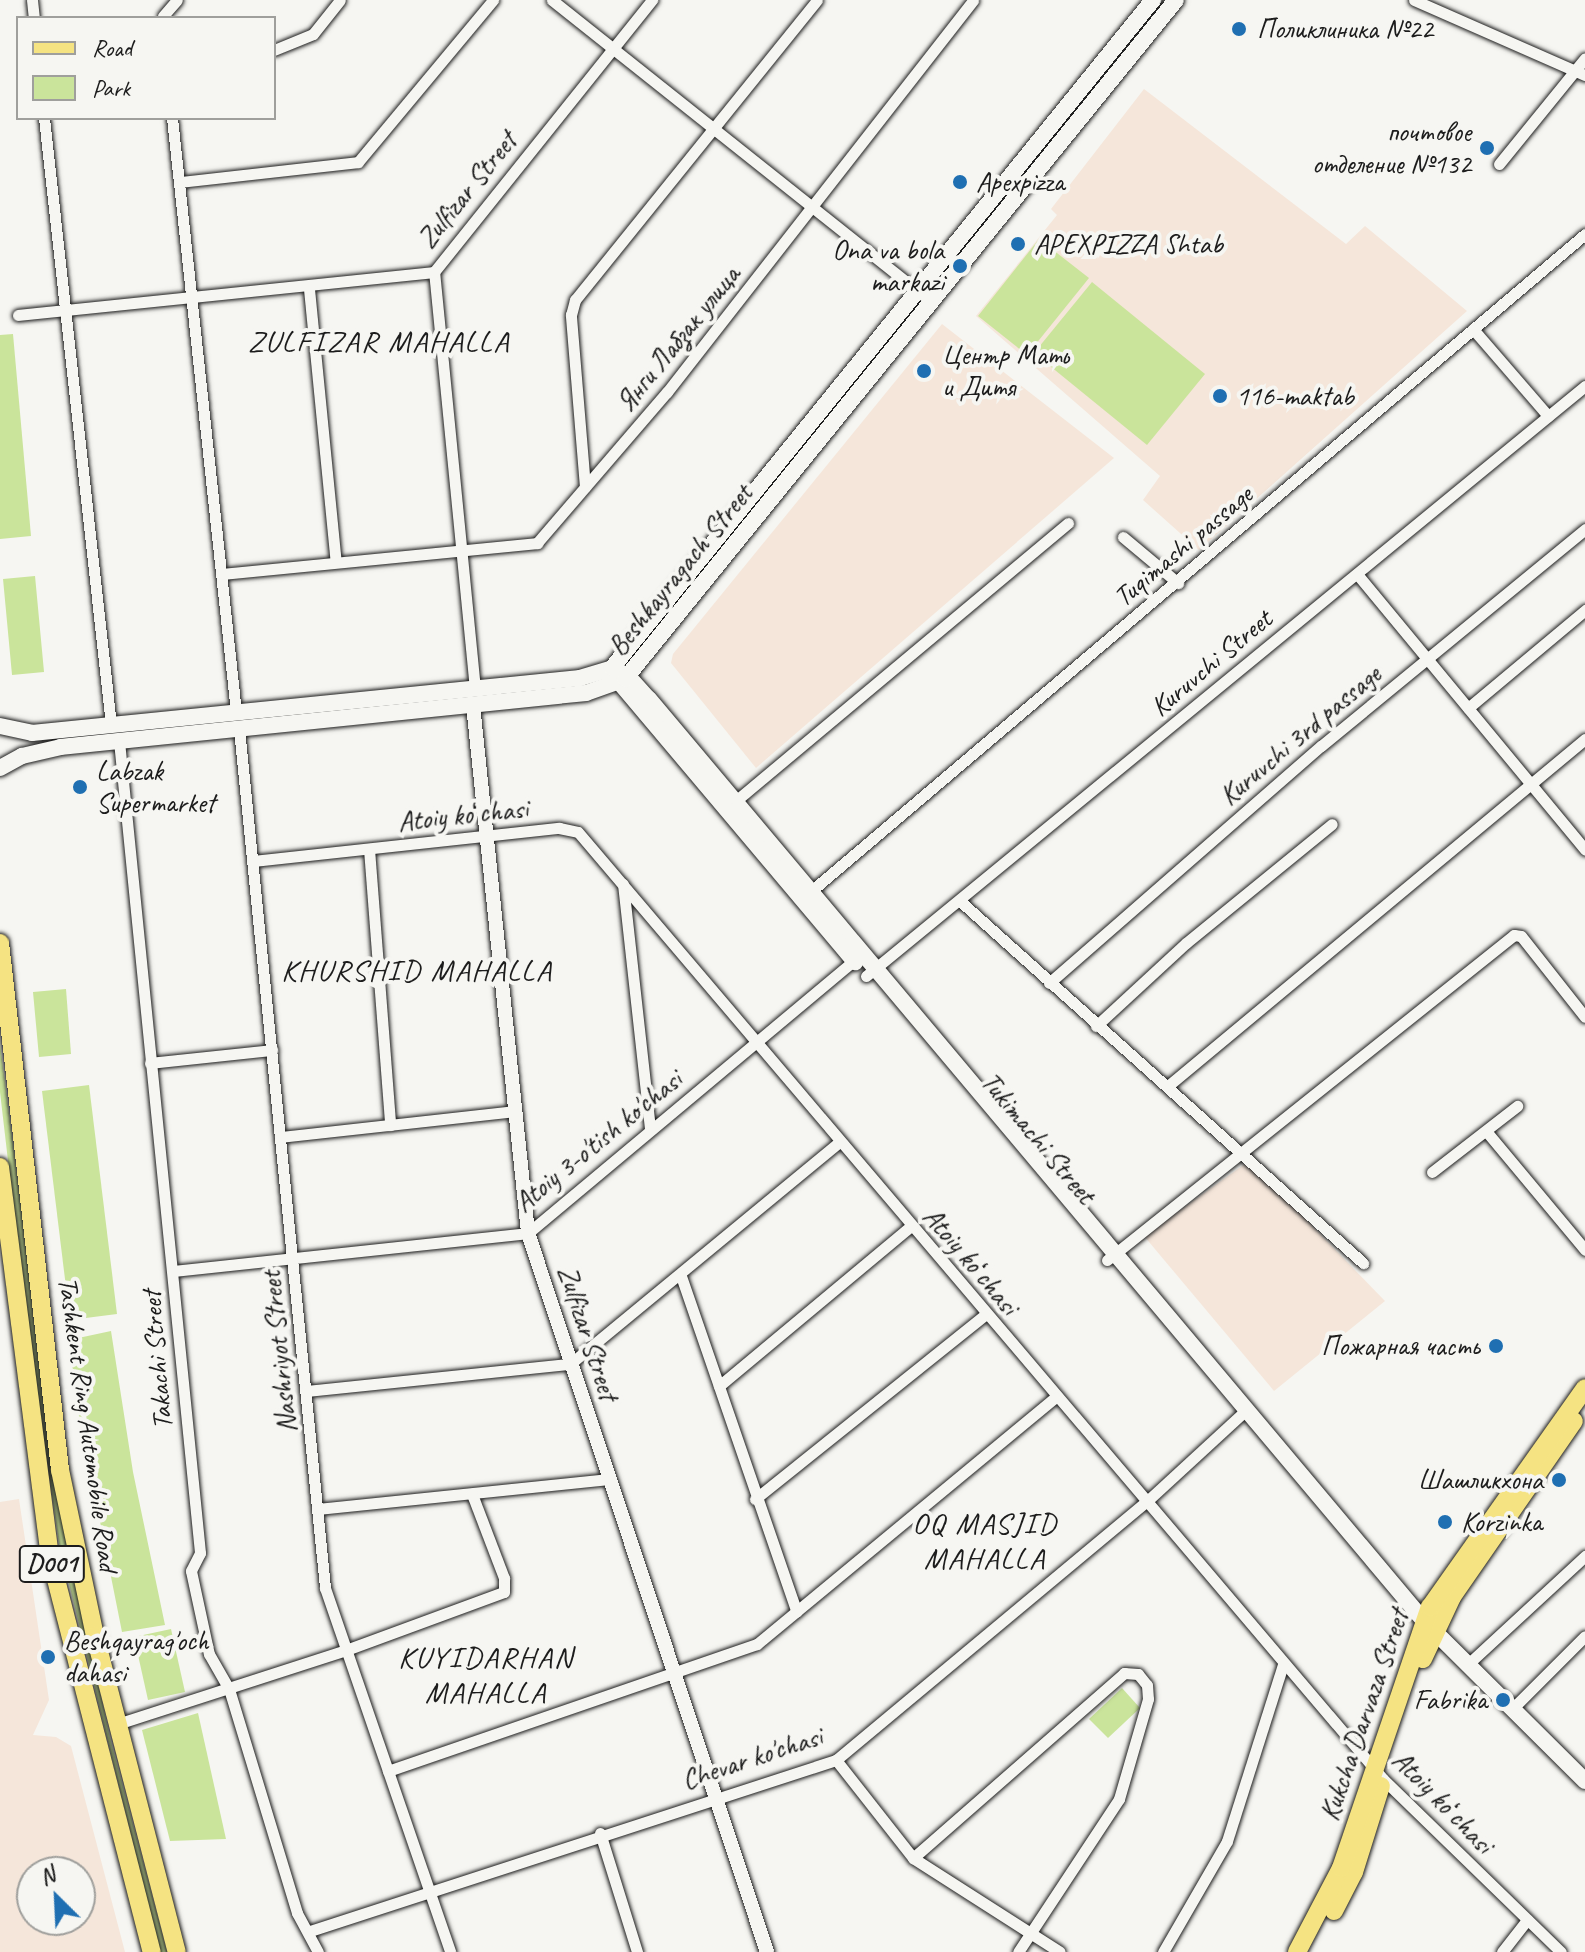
<!DOCTYPE html>
<meta charset="utf-8">
<style>
body{margin:0}
#map{position:relative;width:1585px;height:1952px;overflow:hidden;background:#f6f6f2;font-family:Caveat,sans-serif}
div>[style]{position:absolute}
.built>*{inset:0;background:#f5e6da}
.green>*{inset:0;background:#cae49b}
.roads{filter:drop-shadow(0 0 2px #1c1c1c) drop-shadow(0 0 2px #1c1c1c)}
.minor>*{height:11px;margin:-5.5px;padding:0 5.5px;transform-origin:5.5px;border-radius:5.5px;background:#f6f6f2}
.tertiary>*{height:14px;margin:-7px;padding:0 7px;transform-origin:7px;border-radius:7px;background:#f6f6f2}
.secondary>*{height:16px;margin:-8px;padding:0 8px;transform-origin:8px;border-radius:8px;background:#f6f6f2}
.primary>*{height:18px;margin:-9px;padding:0 9px;transform-origin:9px;border-radius:9px;background:#f5e382}
.trunk>*{height:18px;margin:-9px;padding:0 9px;transform-origin:9px;border-radius:9px;background:#f5e382}
.dots>*{width:22px;height:22px;translate:-50% -50%;box-sizing:border-box;border:4px solid #f6f6f2;border-radius:50%}
span{translate:-50% -50%;white-space:nowrap;text-align:center;line-height:1.15;-webkit-text-stroke:8px #f6f6f2;paint-order:stroke}
.shield-label span{padding:2px 6px;background:#f6f6f2;border:2px solid;border-radius:6px;-webkit-text-stroke-width:0}
.shield-label{font-size:26px;color:#1c1c1c;font-weight:700}
.poi-label{font-size:28px;color:#1c1c1c}
.left{translate:0 -50%;text-align:left}
.right{translate:-100% -50%;text-align:right}
.street-label{font-size:28px;color:#1c1c1c}
.neighbourhood-label{font-size:30px;color:#1c1c1c;letter-spacing:2px}
.legend{position:absolute;left:16px;top:16px;width:260px;height:104px;box-sizing:border-box;background:#f6f6f2;border:2px solid #9f9f9c;margin:0;padding:10px 14px;list-style:none;font-size:24px;color:#1c1c1c}
.legend li{display:flex;align-items:center;gap:16px;height:40px}
.legend b{width:40px;border:2px solid #9f9f9c}
.north{position:absolute;left:16px;top:1856px;width:80px;height:80px;box-sizing:border-box;background:#f6f6f2;border:2px solid #9f9f9c;border-radius:50%;rotate:336deg;font-size:22px;font-weight:700;line-height:32px;text-align:center;color:#1c1c1c}
.north::after{content:'';display:block;margin:auto;width:28px;height:36px;background:#1f6fb2;clip-path:polygon(50% 0,100% 100%,50% 72%,0 100%)}
</style>
<div id="map">
<div class="built">
<div style="clip-path:polygon(1144px 89px,1346px 244px,1365px 226px,1467px 311px,1199px 550px,1143px 500px,1160px 476px,976px 316px,1057px 215px,1051px 209px)"></div>
<div style="clip-path:polygon(942px 324px,1114px 458px,756px 768px,671px 663px,673px 654px)"></div>
<div style="clip-path:polygon(1249px 1161px,1385px 1301px,1274px 1391px,1144px 1236px)"></div>
<div style="clip-path:polygon(evenodd,19px 1499px,49px 1700px,33px 1735px,56px 1737px,71px 1746px,125px 1952px,0 1952px,0 1502px,19px 1499px,32px 1872px,80px 1872px,80px 1920px,32px 1920px,32px 1872px)"></div>
</div>
<div class="green">
<div style="clip-path:polygon(1039px 239px,1089px 278px,1027px 355px,978px 316px)"></div>
<div style="clip-path:polygon(1092px 282px,1205px 374px,1147px 445px,1034px 353px)"></div>
<div style="clip-path:polygon(13px 334px,31px 536px,0 539px,0 335px)"></div>
<div style="clip-path:polygon(35px 576px,44px 672px,12px 675px,3px 579px)"></div>
<div style="clip-path:polygon(66px 989px,71px 1054px,39px 1057px,33px 992px)"></div>
<div style="clip-path:polygon(0 1044px,61px 1514px,110px 1738px,167px 1952px,160px 1952px,59px 1543px,27px 1324px,0 1092px)"></div>
<div style="clip-path:polygon(89px 1085px,117px 1314px,70px 1320px,42px 1091px)"></div>
<div style="clip-path:polygon(111px 1331px,133px 1472px,165px 1625px,122px 1632px,78px 1411px,69px 1340px)"></div>
<div style="clip-path:polygon(171px 1629px,185px 1692px,148px 1700px,134px 1637px)"></div>
<div style="clip-path:polygon(1122px 1688px,1140px 1708px,1108px 1738px,1089px 1719px)"></div>
<div style="clip-path:polygon(198px 1713px,226px 1839px,170px 1841px,142px 1730px)"></div>
</div>
<div class="roads">
<div class="minor">
<div style="left:32px;top:0;width:18px;rotate:84deg"></div>
<div style="left:552px;top:0;width:484px;rotate:38.5deg"></div>
<div style="left:1414px;top:0;width:187px;rotate:23.7deg"></div>
<div style="left:163px;top:16px;width:21px;rotate:-49deg"></div>
<div style="left:274px;top:50px;width:42px;rotate:-22.3deg"></div>
<div style="left:313px;top:34px;width:43px;rotate:-51.5deg"></div>
<div style="left:44px;top:118px;width:611px;rotate:83.7deg"></div>
<div style="left:172px;top:118px;width:597px;rotate:83.85deg"></div>
<div style="left:1499px;top:164px;width:136px;rotate:-50.9deg"></div>
<div style="left:180px;top:182px;width:179px;rotate:-6.4deg"></div>
<div style="left:358px;top:162px;width:211px;rotate:-50.2deg"></div>
<div style="left:309px;top:289px;width:274px;rotate:84.4deg"></div>
<div style="left:18px;top:315px;width:418px;rotate:-5.9deg"></div>
<div style="left:1473px;top:329px;width:115px;rotate:49.2deg"></div>
<div style="left:585px;top:487px;width:173px;rotate:-94.7deg"></div>
<div style="left:571px;top:315px;width:16px;rotate:-75deg"></div>
<div style="left:575px;top:300px;width:385px;rotate:-51.1deg"></div>
<div style="left:1123px;top:537px;width:72px;rotate:39.9deg"></div>
<div style="left:222px;top:574px;width:317px;rotate:-5.6deg"></div>
<div style="left:537px;top:543px;width:199px;rotate:-49.3deg"></div>
<div style="left:667px;top:392px;width:497px;rotate:-52deg"></div>
<div style="left:1357px;top:574px;width:358px;rotate:50.4deg"></div>
<div style="left:475px;top:689px;width:419px;rotate:-95.6deg"></div>
<div style="left:434px;top:272px;width:349px;rotate:-51.3deg"></div>
<div style="left:1468px;top:708px;width:153px;rotate:-39.9deg"></div>
<div style="left:239px;top:729px;width:863px;rotate:84.28deg"></div>
<div style="left:325px;top:1588px;width:385px;rotate:71deg"></div>
<div style="left:119px;top:741px;width:816px;rotate:84.3deg"></div>
<div style="left:200px;top:1553px;width:20px;rotate:117deg"></div>
<div style="left:191px;top:1571px;width:85px;rotate:77.8deg"></div>
<div style="left:209px;top:1654px;width:40px;rotate:60.3deg"></div>
<div style="left:229px;top:1689px;width:234px;rotate:73.1deg"></div>
<div style="left:297px;top:1913px;width:44px;rotate:61.7deg"></div>
<div style="left:732px;top:804px;width:438px;rotate:-39.9deg"></div>
<div style="left:369px;top:849px;width:277px;rotate:85.6deg"></div>
<div style="left:253px;top:861px;width:308px;rotate:-6.2deg"></div>
<div style="left:559px;top:828px;width:19px;rotate:12deg"></div>
<div style="left:578px;top:832px;width:1243px;rotate:49.63deg"></div>
<div style="left:1383px;top:1779px;width:248px;rotate:44.2deg"></div>
<div style="left:623px;top:884px;width:247px;rotate:83.7deg"></div>
<div style="left:810px;top:892px;width:1017px;rotate:-40.33deg"></div>
<div style="left:960px;top:901px;width:542px;rotate:41.93deg"></div>
<div style="left:866px;top:976px;width:930px;rotate:-39.37deg"></div>
<div style="left:1049px;top:983px;width:361px;rotate:-41.1deg"></div>
<div style="left:1321px;top:746px;width:342px;rotate:-39.4deg"></div>
<div style="left:1096px;top:1026px;width:122px;rotate:-42.7deg"></div>
<div style="left:1186px;top:943px;width:188px;rotate:-39.2deg"></div>
<div style="left:150px;top:1063px;width:123px;rotate:-6.1deg"></div>
<div style="left:1169px;top:1085px;width:541px;rotate:-39.75deg"></div>
<div style="left:1486px;top:1131px;width:155px;rotate:50.2deg"></div>
<div style="left:280px;top:1137px;width:236px;rotate:-6.3deg"></div>
<div style="left:1432px;top:1172px;width:108px;rotate:-37.8deg"></div>
<div style="left:1107px;top:1260px;width:521px;rotate:-38.61deg"></div>
<div style="left:1514px;top:935px;width:7px;rotate:8deg"></div>
<div style="left:1521px;top:936px;width:103px;rotate:51.7deg"></div>
<div style="left:174px;top:1271px;width:356px;rotate:-6.1deg"></div>
<div style="left:528px;top:1233px;width:432px;rotate:-39.9deg"></div>
<div style="left:681px;top:1276px;width:355px;rotate:71deg"></div>
<div style="left:719px;top:1386px;width:249px;rotate:-39.8deg"></div>
<div style="left:307px;top:1391px;width:264px;rotate:-5.9deg"></div>
<div style="left:570px;top:1364px;width:349px;rotate:-39.5deg"></div>
<div style="left:755px;top:1499px;width:295px;rotate:-38.7deg"></div>
<div style="left:318px;top:1509px;width:292px;rotate:-5.9deg"></div>
<div style="left:1467px;top:1665px;width:161px;rotate:-42.7deg"></div>
<div style="left:1512px;top:1709px;width:103px;rotate:-45deg"></div>
<div style="left:117px;top:1724px;width:241px;rotate:-17.9deg"></div>
<div style="left:346px;top:1650px;width:168px;rotate:-20.2deg"></div>
<div style="left:504px;top:1592px;width:14px;rotate:-90deg"></div>
<div style="left:504px;top:1578px;width:90px;rotate:-110.9deg"></div>
<div style="left:836px;top:1760px;width:125px;rotate:51.8deg"></div>
<div style="left:913px;top:1858px;width:174px;rotate:32.6deg"></div>
<div style="left:388px;top:1771px;width:390px;rotate:-19deg"></div>
<div style="left:757px;top:1644px;width:386px;rotate:-39.6deg"></div>
<div style="left:600px;top:1833px;width:125px;rotate:72.7deg"></div>
<div style="left:913px;top:1858px;width:281px;rotate:-41.2deg"></div>
<div style="left:1124px;top:1673px;width:14px;rotate:4deg"></div>
<div style="left:1138px;top:1674px;width:14px;rotate:51deg"></div>
<div style="left:1147px;top:1685px;width:14px;rotate:86deg"></div>
<div style="left:1148px;top:1699px;width:104px;rotate:106.2deg"></div>
<div style="left:1119px;top:1799px;width:183px;rotate:123.4deg"></div>
<div style="left:310px;top:1931px;width:553px;rotate:-18.01deg"></div>
<div style="left:836px;top:1760px;width:403px;rotate:-39.8deg"></div>
<div style="left:1146px;top:1502px;width:136px;rotate:-42.6deg"></div>
<div style="left:1163px;top:1952px;width:128px;rotate:-60deg"></div>
<div style="left:1227px;top:1841px;width:186px;rotate:-72.4deg"></div>
<div style="left:1502px;top:1952px;width:41px;rotate:-52deg"></div>
</div>
<div class="tertiary">
<div style="left:473px;top:705px;width:531px;rotate:84.05deg"></div>
<div style="left:528px;top:1233px;width:758px;rotate:71.61deg"></div>
</div>
<div class="secondary">
<div style="left:612px;top:668px;width:18px;rotate:27deg"></div>
<div style="left:628px;top:676px;width:31px;rotate:48deg"></div>
<div style="left:649px;top:699px;width:1204px;rotate:49.95deg"></div>
<div style="left:1424px;top:1621px;width:227px;rotate:44.8deg"></div>
<div style="left:615px;top:677px;width:373px;rotate:49.9deg"></div>
<div style="left:0;top:726px;width:33px;rotate:12deg"></div>
<div style="left:32px;top:733px;width:551px;rotate:-5.73deg"></div>
<div style="left:580px;top:678px;width:34px;rotate:-17deg"></div>
<div style="left:612px;top:668px;width:860px;rotate:-51deg"></div>
<div style="left:0;top:768px;width:25px;rotate:-29deg"></div>
<div style="left:22px;top:756px;width:39px;rotate:-13deg"></div>
<div style="left:60px;top:747px;width:529px;rotate:-5.86deg"></div>
<div style="left:586px;top:693px;width:41px;rotate:-19.7deg"></div>
<div style="left:625px;top:679px;width:874px;rotate:-50.94deg"></div>
</div>
<div class="primary">
<div style="left:1423px;top:1659px;width:68px;rotate:-64.9deg"></div>
<div style="left:1452px;top:1597px;width:214px;rotate:-55.3deg"></div>
<div style="left:1334px;top:1911px;width:44px;rotate:-62.9deg"></div>
<div style="left:1354px;top:1872px;width:90px;rotate:-72.6deg"></div>
<div style="left:1297px;top:1952px;width:95px;rotate:-62.4deg"></div>
<div style="left:1341px;top:1868px;width:276px;rotate:-71.2deg"></div>
<div style="left:1430px;top:1607px;width:268px;rotate:-54.7deg"></div>
</div>
<div class="trunk">
<div style="left:0;top:943px;width:530px;rotate:83.5deg"></div>
<div style="left:60px;top:1470px;width:170px;rotate:78.1deg"></div>
<div style="left:95px;top:1636px;width:326px;rotate:75.5deg"></div>
<div style="left:0;top:1167px;width:392px;rotate:82.7deg"></div>
<div style="left:50px;top:1556px;width:409px;rotate:75.6deg"></div>
</div>
</div>
<div class="dots">
<div style="left:1239px;top:29px;background:#1f6fb2"></div>
<div style="left:1487px;top:148px;background:#1f6fb2"></div>
<div style="left:960px;top:182px;background:#1f6fb2"></div>
<div style="left:1018px;top:244px;background:#1f6fb2"></div>
<div style="left:960px;top:266px;background:#1f6fb2"></div>
<div style="left:924px;top:371px;background:#1f6fb2"></div>
<div style="left:1220px;top:396px;background:#1f6fb2"></div>
<div style="left:80px;top:787px;background:#1f6fb2"></div>
<div style="left:1496px;top:1346px;background:#1f6fb2"></div>
<div style="left:1559px;top:1480px;background:#1f6fb2"></div>
<div style="left:1445px;top:1522px;background:#1f6fb2"></div>
<div style="left:48px;top:1657px;background:#1f6fb2"></div>
<div style="left:1503px;top:1700px;background:#1f6fb2"></div>
</div>
<div class="shield-label">
<span style="left:52px;top:1564px">D001</span>
</div>
<div class="poi-label">
<span class="left" style="left:1257px;top:29px">Поликлиника №22</span>
<span class="right" style="left:1471px;top:148px">почтовое<br>отделение №132</span>
<span class="left" style="left:976px;top:182px">Apexpizza</span>
<span class="left" style="left:1034px;top:244px">APEXPIZZA Shtab</span>
<span class="right" style="left:944px;top:266px">Ona va bola<br>markazi</span>
<span class="left" style="left:942px;top:371px">Центр Мать<br>и Дитя</span>
<span class="left" style="left:1236px;top:396px">116-maktab</span>
<span class="left" style="left:96px;top:787px">Labzak<br>Supermarket</span>
<span class="right" style="left:1480px;top:1346px">Пожарная часть</span>
<span class="right" style="left:1543px;top:1480px">Шашликхона</span>
<span class="left" style="left:1461px;top:1522px">Korzinka</span>
<span class="left" style="left:64px;top:1657px">Beshqayrag'och<br>dahasi</span>
<span class="right" style="left:1487px;top:1700px">Fabrika</span>
</div>
<div class="street-label">
<span style="left:467px;top:190px;rotate:-51deg">Zulfizar Street</span>
<span style="left:678px;top:339px;rotate:-51deg">Янги Лабзак улица</span>
<span style="left:1183px;top:546px;rotate:-40deg">Tuqimashi passage</span>
<span style="left:680px;top:570px;rotate:-51deg">Beshkayragach Street</span>
<span style="left:1211px;top:663px;rotate:-40deg">Kuruvchi Street</span>
<span style="left:1300px;top:735px;rotate:-40deg">Kuruvchi 3rd passage</span>
<span style="left:463px;top:815px;rotate:-6deg">Atoiy koʻchasi</span>
<span style="left:1038px;top:1138px;rotate:50deg">Tukimachi Street</span>
<span style="left:598px;top:1141px;rotate:-39deg">Atoiy 3-o'tish ko'chasi</span>
<span style="left:971px;top:1261px;rotate:50deg">Atoiy koʻchasi</span>
<span style="left:588px;top:1333px;rotate:72deg">Zulfizar Street</span>
<span style="left:279px;top:1352px;rotate:-96deg">Nashriyot Street</span>
<span style="left:157px;top:1360px;rotate:-95deg">Takachi Street</span>
<span style="left:88px;top:1424px;rotate:82deg">Tashkent Ring Automobile Road</span>
<span style="left:1364px;top:1715px;rotate:-71deg">Kukcha Darvaza Street</span>
<span style="left:752px;top:1758px;rotate:-18deg">Chevar ko'chasi</span>
<span style="left:1443px;top:1802px;rotate:46deg">Atoiy koʻchasi</span>
</div>
<div class="neighbourhood-label">
<span style="left:379px;top:341px">ZULFIZAR MAHALLA</span>
<span style="left:417px;top:970px">KHURSHID MAHALLA</span>
<span style="left:985px;top:1540px">ОQ MASJID<br>MAHALLA</span>
<span style="left:486px;top:1674px">KUYIDARHAN<br>MAHALLA</span>
</div>
<ul class="legend">
<li><b style="height:10px;background:#f5e382"></b>Road</li>
<li><b style="height:22px;background:#cae49b"></b>Park</li>
</ul>
<div class="north">N</div>
</div>
